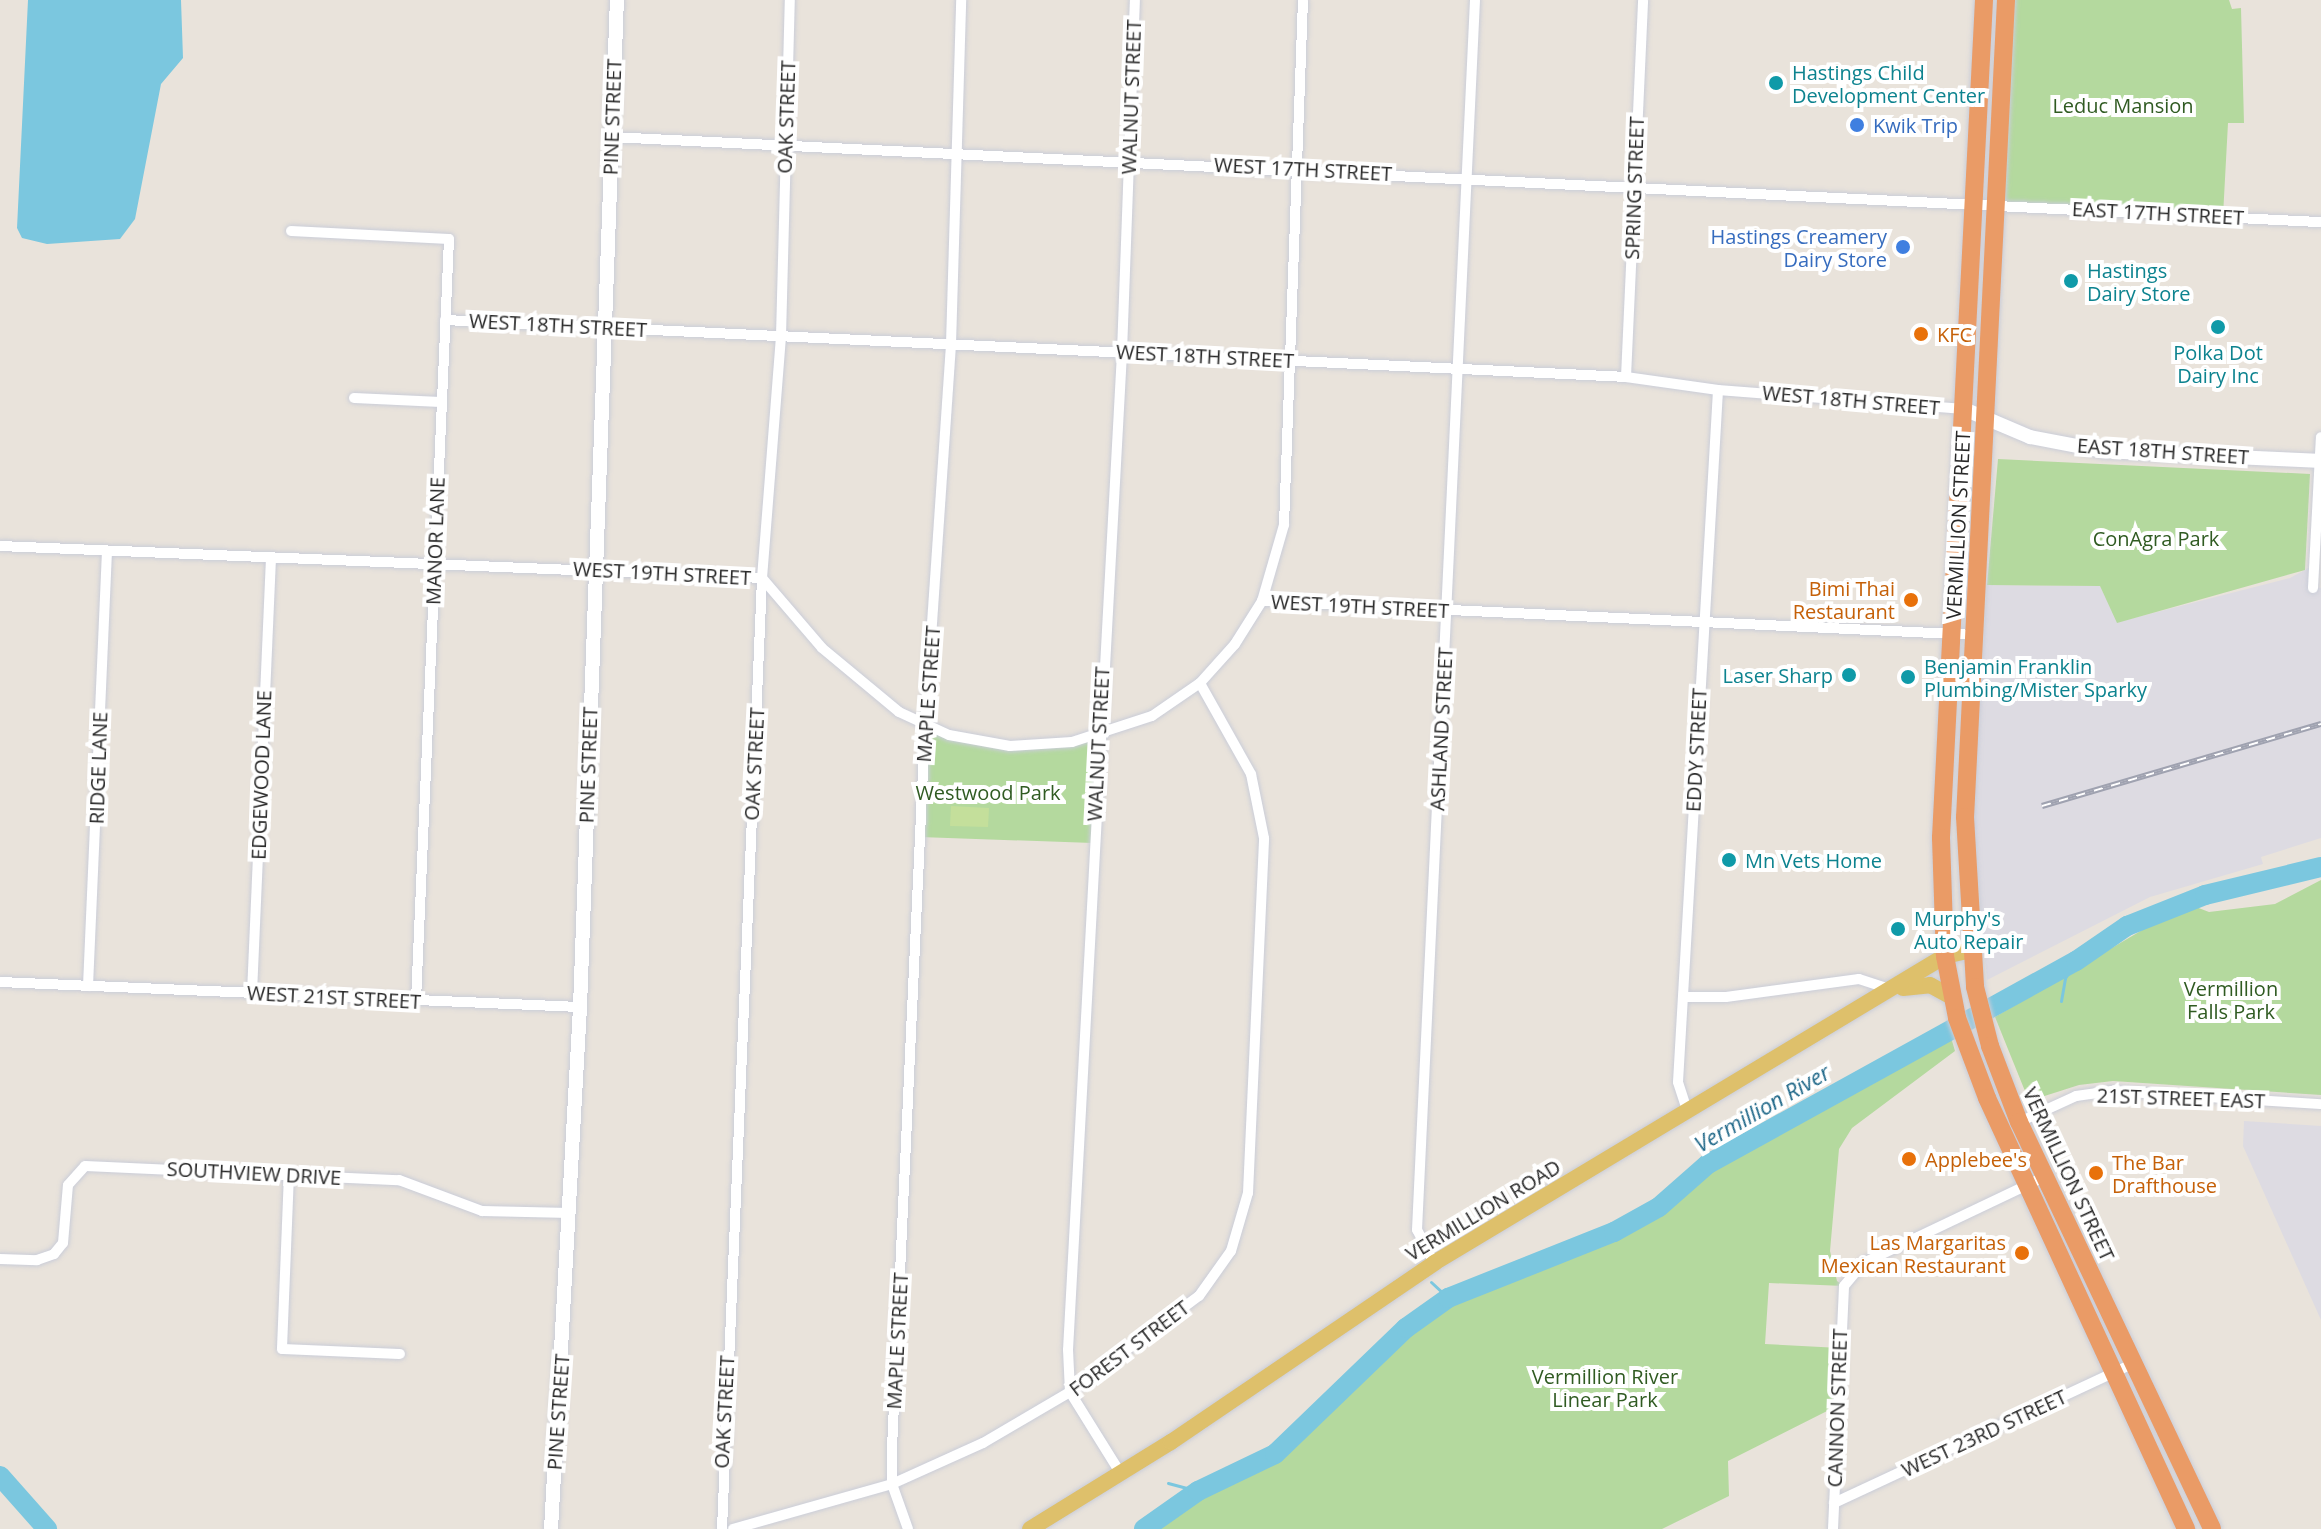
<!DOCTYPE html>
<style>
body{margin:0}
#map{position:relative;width:2321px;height:1529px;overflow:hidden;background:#e9e3db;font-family:"Open Sans",sans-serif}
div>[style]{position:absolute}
.industrial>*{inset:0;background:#dddbe2}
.green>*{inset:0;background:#b4d99e}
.pitch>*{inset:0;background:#c4df9b}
.water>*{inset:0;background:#7bc7df}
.stream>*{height:3px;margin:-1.5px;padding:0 1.5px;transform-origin:1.5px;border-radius:1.5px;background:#7bc7df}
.river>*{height:20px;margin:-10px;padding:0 10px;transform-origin:10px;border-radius:10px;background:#7bc7df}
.roads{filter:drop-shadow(0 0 2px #cacdd8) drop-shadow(0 0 2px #cacdd8)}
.street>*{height:10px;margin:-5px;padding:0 5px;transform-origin:5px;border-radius:5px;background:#fff}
.secondary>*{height:14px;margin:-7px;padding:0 7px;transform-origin:7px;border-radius:7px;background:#fff}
.primary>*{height:16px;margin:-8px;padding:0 8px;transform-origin:8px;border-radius:8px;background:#dec06b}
.highway>*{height:18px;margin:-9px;padding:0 9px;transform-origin:9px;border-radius:9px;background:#ea9b66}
.rail>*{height:6px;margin-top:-3px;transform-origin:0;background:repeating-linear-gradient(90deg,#fff 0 9px,#9fa2b0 0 18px);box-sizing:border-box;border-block:2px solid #9fa2b0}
.dots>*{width:22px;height:22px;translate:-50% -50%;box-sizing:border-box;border:4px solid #fff;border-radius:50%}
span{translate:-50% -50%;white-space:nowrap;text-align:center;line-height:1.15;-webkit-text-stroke:8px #fff;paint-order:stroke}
.culture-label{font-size:20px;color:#0d838f}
.left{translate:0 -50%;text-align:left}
.right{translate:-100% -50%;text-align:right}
.street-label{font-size:20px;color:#282828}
.park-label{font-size:20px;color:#305b22}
.shop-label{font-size:20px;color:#366cbe}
.food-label{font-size:20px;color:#c56008}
.water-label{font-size:22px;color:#1d6687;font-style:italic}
</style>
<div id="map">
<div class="industrial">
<div style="clip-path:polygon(2314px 565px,2313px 587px,2321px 588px,2321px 838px,2261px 857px,2263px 864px,2150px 897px,1987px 980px,1973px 823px,1987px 585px,2100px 586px,2118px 622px,2290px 578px)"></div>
<div style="clip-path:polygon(2244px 1121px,2321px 1126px,2321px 1320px,2243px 1146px)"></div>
</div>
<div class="green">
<div style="clip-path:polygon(2006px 0,2229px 0,2232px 9px,2241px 8px,2244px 123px,2228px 123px,2223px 216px,1995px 205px)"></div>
<div style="clip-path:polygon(1998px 459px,2310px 474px,2305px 570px,2117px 623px,2100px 586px,1987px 585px)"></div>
<div style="clip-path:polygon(925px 726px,985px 743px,1098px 737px,1093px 843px,920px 837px)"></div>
<div style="clip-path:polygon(2321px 880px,2321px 1095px,2113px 1081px,2079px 1085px,2029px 1101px,1995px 1017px,2149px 926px,2196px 907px,2209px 912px,2275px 904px)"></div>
<div style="clip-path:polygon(1948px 1027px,1955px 1051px,1852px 1128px,1839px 1149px,1830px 1251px,1837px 1281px,1844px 1286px,1769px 1283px,1765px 1344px,1840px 1348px,1837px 1406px,1728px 1461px,1729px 1496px,1662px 1529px,1144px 1529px,1198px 1491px,1275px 1454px,1406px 1328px,1448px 1298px,1614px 1232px,1659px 1207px,1708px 1164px)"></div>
</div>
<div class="pitch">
<div style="clip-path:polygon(951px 806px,989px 808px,988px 827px,950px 826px)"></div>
</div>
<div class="water">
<div style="clip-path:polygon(28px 0,181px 0,183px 58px,161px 84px,135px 219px,120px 239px,47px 244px,22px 238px,17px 228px)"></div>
</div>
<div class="stream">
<div style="left:2061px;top:1001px;width:23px;rotate:-80deg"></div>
<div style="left:2065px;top:978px;width:20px;rotate:-57deg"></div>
<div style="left:1431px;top:1282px;width:23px;rotate:43deg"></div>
<div style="left:1168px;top:1483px;width:31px;rotate:15deg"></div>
</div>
<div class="river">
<div style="left:0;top:1476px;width:71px;rotate:48.4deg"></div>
<div style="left:1144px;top:1529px;width:66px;rotate:-35.1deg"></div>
<div style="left:1198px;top:1491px;width:85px;rotate:-25.7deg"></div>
<div style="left:1275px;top:1454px;width:182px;rotate:-43.9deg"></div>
<div style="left:1406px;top:1328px;width:52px;rotate:-35.5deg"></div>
<div style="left:1448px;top:1298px;width:179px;rotate:-21.7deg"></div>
<div style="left:1614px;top:1232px;width:51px;rotate:-29.1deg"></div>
<div style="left:1659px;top:1207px;width:65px;rotate:-41.3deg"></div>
<div style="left:1708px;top:1164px;width:420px;rotate:-28.9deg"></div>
<div style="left:2076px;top:961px;width:62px;rotate:-34.5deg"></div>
<div style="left:2127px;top:926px;width:84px;rotate:-21.7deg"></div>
<div style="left:2205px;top:895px;width:119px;rotate:-13.6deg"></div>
</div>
<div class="roads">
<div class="street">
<div style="left:611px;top:137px;width:1712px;rotate:2.85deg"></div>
<div style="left:291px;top:231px;width:158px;rotate:2.9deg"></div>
<div style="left:449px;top:239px;width:762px;rotate:92.48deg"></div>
<div style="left:445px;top:320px;width:1182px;rotate:2.76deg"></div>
<div style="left:1626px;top:377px;width:93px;rotate:8deg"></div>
<div style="left:1718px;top:390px;width:247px;rotate:4.4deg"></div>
<div style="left:1626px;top:377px;width:377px;rotate:-87.4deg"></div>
<div style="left:354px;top:398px;width:87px;rotate:2.6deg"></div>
<div style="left:0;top:546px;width:763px;rotate:2.4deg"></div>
<div style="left:762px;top:578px;width:92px;rotate:49.4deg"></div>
<div style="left:822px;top:648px;width:100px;rotate:39.7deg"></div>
<div style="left:899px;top:712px;width:55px;rotate:24.7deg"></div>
<div style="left:949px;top:735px;width:62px;rotate:10.2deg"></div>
<div style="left:1010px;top:746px;width:62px;rotate:-3.7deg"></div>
<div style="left:1072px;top:742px;width:84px;rotate:-18deg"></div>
<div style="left:1152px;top:716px;width:58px;rotate:-34.5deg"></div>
<div style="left:1200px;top:683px;width:52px;rotate:-48.1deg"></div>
<div style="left:1235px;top:644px;width:51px;rotate:-57.9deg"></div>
<div style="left:1262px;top:601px;width:713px;rotate:2.73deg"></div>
<div style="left:2313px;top:588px;width:151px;rotate:-87deg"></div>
<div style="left:1262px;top:601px;width:79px;rotate:-73.9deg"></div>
<div style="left:1284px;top:525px;width:525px;rotate:-87.93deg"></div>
<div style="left:0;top:982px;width:581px;rotate:2.47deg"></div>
<div style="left:88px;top:986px;width:435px;rotate:-87.5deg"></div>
<div style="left:252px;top:993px;width:436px;rotate:-87.5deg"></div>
<div style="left:1683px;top:997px;width:43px"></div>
<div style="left:1726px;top:997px;width:134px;rotate:-7.7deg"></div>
<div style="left:1859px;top:979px;width:33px;rotate:18deg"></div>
<div style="left:1687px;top:1110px;width:29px;rotate:-108deg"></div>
<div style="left:1678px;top:1082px;width:693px;rotate:-86.69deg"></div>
<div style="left:2017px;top:1123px;width:65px;rotate:-24.6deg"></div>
<div style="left:2076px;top:1096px;width:36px;rotate:-8deg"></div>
<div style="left:2112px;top:1091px;width:209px;rotate:3.6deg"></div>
<div style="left:289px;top:1174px;width:175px;rotate:92.3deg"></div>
<div style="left:282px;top:1349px;width:118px;rotate:2.4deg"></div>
<div style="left:0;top:1259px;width:37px;rotate:2deg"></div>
<div style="left:37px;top:1260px;width:18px;rotate:-19deg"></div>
<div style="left:54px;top:1254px;width:14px;rotate:-51deg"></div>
<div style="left:63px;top:1243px;width:58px;rotate:-85.1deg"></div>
<div style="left:68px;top:1185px;width:25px;rotate:-48deg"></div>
<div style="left:85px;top:1166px;width:314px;rotate:2.6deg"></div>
<div style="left:399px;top:1180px;width:89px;rotate:20.5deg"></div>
<div style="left:482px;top:1211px;width:88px;rotate:1.3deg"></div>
<div style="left:1434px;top:1263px;width:37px;rotate:-117deg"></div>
<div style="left:1417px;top:1230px;width:1231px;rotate:-87.3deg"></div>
<div style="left:1121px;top:1474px;width:97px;rotate:-121.9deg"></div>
<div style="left:1070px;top:1392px;width:42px;rotate:-92.7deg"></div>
<div style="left:1068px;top:1350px;width:999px;rotate:-86.9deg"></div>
<div style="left:1122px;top:352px;width:352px;rotate:-87.9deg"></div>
<div style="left:1834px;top:1503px;width:331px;rotate:-25deg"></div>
<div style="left:722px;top:1529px;width:952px;rotate:-87.59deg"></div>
<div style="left:762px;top:578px;width:243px;rotate:-85.5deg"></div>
<div style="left:781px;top:336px;width:336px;rotate:-88.5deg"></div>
<div style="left:733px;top:1529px;width:165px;rotate:-15.8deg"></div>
<div style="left:892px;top:1484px;width:100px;rotate:-24.3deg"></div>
<div style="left:983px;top:1443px;width:101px;rotate:-30.4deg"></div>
<div style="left:1070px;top:1392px;width:161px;rotate:-36.7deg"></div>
<div style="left:1199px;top:1296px;width:55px;rotate:-54.6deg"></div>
<div style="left:1231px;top:1251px;width:60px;rotate:-73.7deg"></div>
<div style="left:1248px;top:1193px;width:355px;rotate:-87.4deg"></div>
<div style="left:1264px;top:838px;width:65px;rotate:-101.5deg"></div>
<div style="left:1251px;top:774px;width:104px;rotate:-119.3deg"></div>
<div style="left:908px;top:1529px;width:48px;rotate:-109.6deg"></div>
<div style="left:892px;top:1484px;width:36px;rotate:-90deg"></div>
<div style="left:892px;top:1448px;width:723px;rotate:-87.38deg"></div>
<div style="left:925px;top:726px;width:383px;rotate:-86.1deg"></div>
<div style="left:951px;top:344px;width:344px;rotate:-88.3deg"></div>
<div style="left:1833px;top:1529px;width:243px;rotate:-87.4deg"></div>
<div style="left:1844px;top:1286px;width:30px;rotate:-50deg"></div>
<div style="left:1863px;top:1263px;width:200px;rotate:-25.4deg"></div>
</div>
<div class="secondary">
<div style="left:1964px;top:409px;width:72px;rotate:23deg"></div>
<div style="left:2030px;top:437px;width:74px;rotate:10.9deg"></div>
<div style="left:2103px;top:451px;width:218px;rotate:2.6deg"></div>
<div style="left:551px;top:1529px;width:523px;rotate:-86.82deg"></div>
<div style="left:580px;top:1007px;width:1008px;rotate:-87.9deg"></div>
</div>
<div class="primary">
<div style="left:1903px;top:988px;width:27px;rotate:-6deg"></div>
<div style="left:1930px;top:985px;width:25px;rotate:29deg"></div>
<div style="left:1030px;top:1529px;width:166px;rotate:-31.7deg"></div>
<div style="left:1171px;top:1442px;width:318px;rotate:-34.2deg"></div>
<div style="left:1434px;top:1263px;width:596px;rotate:-31deg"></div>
<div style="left:1945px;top:956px;width:26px;rotate:-13deg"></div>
</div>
<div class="highway">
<div style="left:1984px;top:0;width:839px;rotate:92.94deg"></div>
<div style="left:1941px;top:838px;width:118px;rotate:88.1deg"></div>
<div style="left:1945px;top:956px;width:63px;rotate:79deg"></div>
<div style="left:1957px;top:1018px;width:85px;rotate:69.4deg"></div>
<div style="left:1987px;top:1098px;width:475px;rotate:65.2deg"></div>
<div style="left:2006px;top:0;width:818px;rotate:92.87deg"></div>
<div style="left:1965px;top:817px;width:170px;rotate:86.6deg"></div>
<div style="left:1975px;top:987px;width:61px;rotate:75.7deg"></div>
<div style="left:1990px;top:1046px;width:81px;rotate:69.1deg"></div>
<div style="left:2019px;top:1122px;width:450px;rotate:64.6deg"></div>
</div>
</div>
<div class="rail">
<div style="left:2042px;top:806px;width:291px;rotate:-16.4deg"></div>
</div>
<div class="dots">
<div style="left:1776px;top:83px;background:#0f9aa8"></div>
<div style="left:1857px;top:125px;background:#3f7fe0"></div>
<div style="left:1903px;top:247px;background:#3f7fe0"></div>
<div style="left:2071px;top:281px;background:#0f9aa8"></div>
<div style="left:2218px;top:327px;background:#0f9aa8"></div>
<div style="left:1921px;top:334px;background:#e8710a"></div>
<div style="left:1911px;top:600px;background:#e8710a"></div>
<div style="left:1849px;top:675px;background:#0f9aa8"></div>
<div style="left:1908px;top:677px;background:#0f9aa8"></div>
<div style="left:1729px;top:860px;background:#0f9aa8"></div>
<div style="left:1898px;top:929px;background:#0f9aa8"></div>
<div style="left:1909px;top:1159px;background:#e8710a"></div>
<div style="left:2096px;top:1173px;background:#e8710a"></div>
<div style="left:2022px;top:1253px;background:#e8710a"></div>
</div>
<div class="culture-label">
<span class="left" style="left:1792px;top:84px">Hastings Child<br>Development Center</span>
<span class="left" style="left:2087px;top:282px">Hastings<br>Dairy Store</span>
<span style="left:2218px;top:364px">Polka Dot<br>Dairy Inc</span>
<span class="left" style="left:1924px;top:678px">Benjamin Franklin<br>Plumbing/Mister Sparky</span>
<span class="right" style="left:1833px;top:675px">Laser Sharp</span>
<span class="left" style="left:1745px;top:860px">Mn Vets Home</span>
<span class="left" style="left:1914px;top:930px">Murphy's<br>Auto Repair</span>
</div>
<div class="street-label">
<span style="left:1131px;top:97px;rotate:-88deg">WALNUT STREET</span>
<span style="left:612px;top:117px;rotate:-88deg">PINE STREET</span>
<span style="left:786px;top:117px;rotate:-88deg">OAK STREET</span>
<span style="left:1303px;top:169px;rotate:3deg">WEST 17TH STREET</span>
<span style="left:1634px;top:188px;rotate:-88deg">SPRING STREET</span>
<span style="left:2158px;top:213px;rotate:3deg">EAST 17TH STREET</span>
<span style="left:558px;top:325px;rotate:3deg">WEST 18TH STREET</span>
<span style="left:1205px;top:356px;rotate:3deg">WEST 18TH STREET</span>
<span style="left:1851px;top:400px;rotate:5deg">WEST 18TH STREET</span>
<span style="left:2163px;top:451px;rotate:4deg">EAST 18TH STREET</span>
<span style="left:1958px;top:525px;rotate:-87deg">VERMILLION STREET</span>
<span style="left:435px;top:541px;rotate:-88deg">MANOR LANE</span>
<span style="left:662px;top:573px;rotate:3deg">WEST 19TH STREET</span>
<span style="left:1360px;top:606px;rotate:3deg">WEST 19TH STREET</span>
<span style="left:928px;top:694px;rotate:-86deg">MAPLE STREET</span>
<span style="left:1441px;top:729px;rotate:-87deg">ASHLAND STREET</span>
<span style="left:1098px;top:744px;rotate:-87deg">WALNUT STREET</span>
<span style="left:1696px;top:750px;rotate:-87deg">EDDY STREET</span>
<span style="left:754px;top:764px;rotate:-87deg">OAK STREET</span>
<span style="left:588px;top:765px;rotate:-88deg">PINE STREET</span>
<span style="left:98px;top:768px;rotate:-88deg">RIDGE LANE</span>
<span style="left:261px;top:775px;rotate:-88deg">EDGEWOOD LANE</span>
<span style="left:334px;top:997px;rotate:3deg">WEST 21ST STREET</span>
<span style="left:2181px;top:1098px;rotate:2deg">21ST STREET EAST</span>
<span style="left:254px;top:1173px;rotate:3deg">SOUTHVIEW DRIVE</span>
<span style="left:2069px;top:1174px;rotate:65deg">VERMILLION STREET</span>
<span style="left:1483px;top:1210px;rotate:-31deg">VERMILLION ROAD</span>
<span style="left:897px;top:1341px;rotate:-87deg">MAPLE STREET</span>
<span style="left:1129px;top:1348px;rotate:-37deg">FOREST STREET</span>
<span style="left:1837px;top:1408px;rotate:-88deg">CANNON STREET</span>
<span style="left:558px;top:1412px;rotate:-86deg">PINE STREET</span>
<span style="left:724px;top:1412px;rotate:-87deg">OAK STREET</span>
<span style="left:1984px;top:1433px;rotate:-25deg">WEST 23RD STREET</span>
</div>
<div class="park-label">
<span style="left:2123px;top:105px">Leduc Mansion</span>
<span style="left:2156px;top:538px">ConAgra Park</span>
<span style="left:988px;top:792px">Westwood Park</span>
<span style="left:2231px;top:1000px">Vermillion<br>Falls Park</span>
<span style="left:1605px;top:1388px">Vermillion River<br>Linear Park</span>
</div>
<div class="shop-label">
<span class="left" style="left:1873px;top:125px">Kwik Trip</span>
<span class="right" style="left:1887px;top:248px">Hastings Creamery<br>Dairy Store</span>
</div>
<div class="food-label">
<span class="left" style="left:1937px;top:334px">KFC</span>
<span class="right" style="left:1895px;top:600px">Bimi Thai<br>Restaurant</span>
<span class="left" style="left:1925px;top:1159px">Applebee's</span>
<span class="left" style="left:2112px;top:1174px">The Bar<br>Drafthouse</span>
<span class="right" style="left:2006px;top:1254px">Las Margaritas<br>Mexican Restaurant</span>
</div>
<div class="water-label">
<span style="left:1762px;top:1108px;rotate:-30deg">Vermillion River</span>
</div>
</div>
